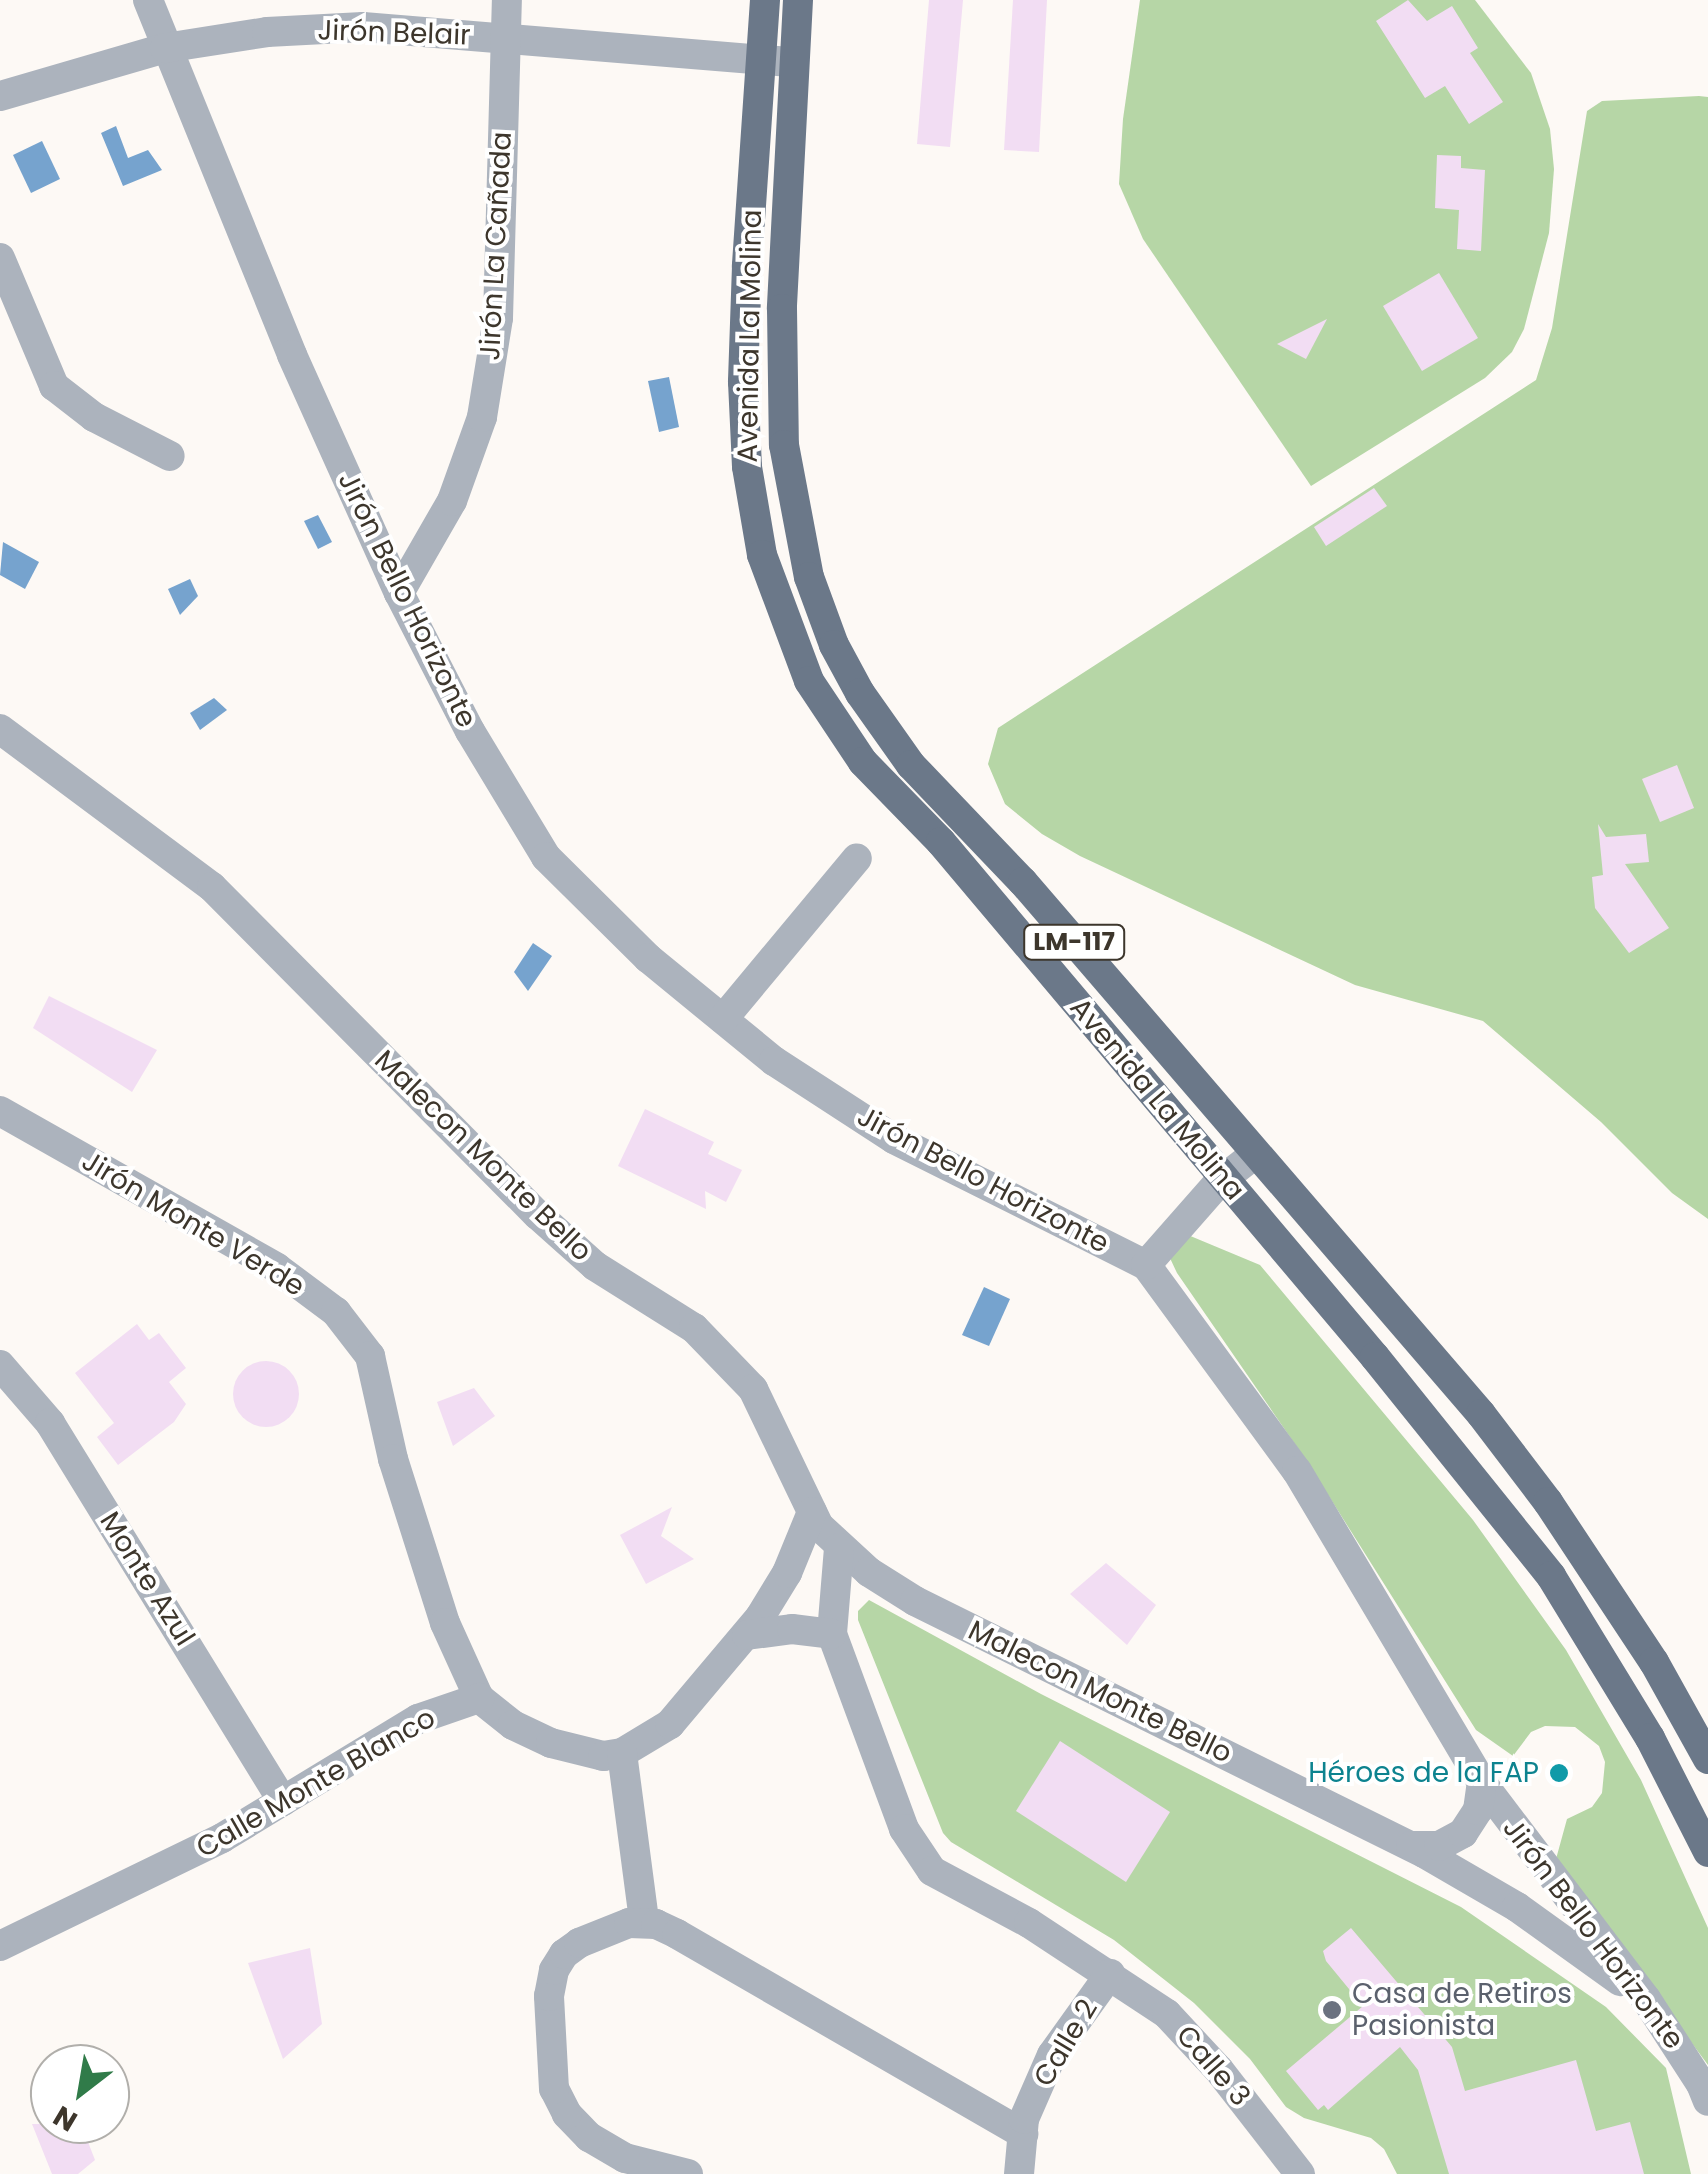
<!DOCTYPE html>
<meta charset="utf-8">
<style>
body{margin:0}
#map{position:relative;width:1708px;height:2174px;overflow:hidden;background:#fdf9f5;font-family:Poppins,sans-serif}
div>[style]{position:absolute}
.green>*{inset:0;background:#b6d6a6}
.water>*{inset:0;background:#76a3ce}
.building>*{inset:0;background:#f2ddf3}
.round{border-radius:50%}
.minor>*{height:30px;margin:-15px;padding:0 15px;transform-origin:15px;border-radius:15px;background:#acb3bd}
.major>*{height:30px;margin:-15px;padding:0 15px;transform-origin:15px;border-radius:15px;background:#6b7889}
.dots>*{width:28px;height:28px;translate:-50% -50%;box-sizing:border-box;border:5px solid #fff;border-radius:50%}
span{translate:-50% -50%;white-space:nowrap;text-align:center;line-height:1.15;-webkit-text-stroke:8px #fff;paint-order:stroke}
.shield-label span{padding:2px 8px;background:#fff;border:2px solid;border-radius:8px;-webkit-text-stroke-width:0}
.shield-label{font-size:25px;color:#3d362c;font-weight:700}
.street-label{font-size:28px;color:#3d362c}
.culture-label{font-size:28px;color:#0d838f}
.right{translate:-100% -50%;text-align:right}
.worship-label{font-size:28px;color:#5b616d}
.left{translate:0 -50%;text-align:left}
.north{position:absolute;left:30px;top:2044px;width:100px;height:100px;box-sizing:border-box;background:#fff;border:2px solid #b1afab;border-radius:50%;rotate:211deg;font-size:28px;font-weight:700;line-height:40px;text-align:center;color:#3d362c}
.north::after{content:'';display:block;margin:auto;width:35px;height:45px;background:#307b49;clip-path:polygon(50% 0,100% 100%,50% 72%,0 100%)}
</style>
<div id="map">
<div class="green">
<div style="clip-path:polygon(1140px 0,1475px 0,1531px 73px,1550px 129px,1554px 169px,1549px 233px,1524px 329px,1512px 352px,1485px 378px,1311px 486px,1143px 239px,1119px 184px,1123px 119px)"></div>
<div style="clip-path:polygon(1699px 96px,1708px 97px,1708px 1219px,1672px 1193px,1601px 1122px,1483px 1021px,1355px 985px,1080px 856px,1042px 834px,1005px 804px,988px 764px,998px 728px,1536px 380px,1552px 328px,1587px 111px,1602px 101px)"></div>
<div style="clip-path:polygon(1188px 1235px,1260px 1265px,1473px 1520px,1566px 1650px,1641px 1780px,1708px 1928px,1708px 2065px,1556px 1859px,1567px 1819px,1592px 1807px,1602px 1793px,1605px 1762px,1599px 1746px,1575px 1727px,1545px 1726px,1531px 1732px,1513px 1756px,1476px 1730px,1308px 1463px,1177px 1273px,1169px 1256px)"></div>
<div style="clip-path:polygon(869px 1600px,1041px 1694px,1461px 1907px,1606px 2007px,1666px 2068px,1691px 2174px,1397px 2174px,1384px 2149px,1371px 2138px,1304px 2118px,1286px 2107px,1250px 2059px,1194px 2003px,1114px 1940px,951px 1842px,943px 1833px,858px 1620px,858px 1611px)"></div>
</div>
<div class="water">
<div style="clip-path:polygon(116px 126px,128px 158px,148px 150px,162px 170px,123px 186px,101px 133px)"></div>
<div style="clip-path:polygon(42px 141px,60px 179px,31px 193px,13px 155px)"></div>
<div style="clip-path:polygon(669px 377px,679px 427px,659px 432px,648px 381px)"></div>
<div style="clip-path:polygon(318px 515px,332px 542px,318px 549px,304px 521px)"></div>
<div style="clip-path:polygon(3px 542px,39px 562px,25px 589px,0 575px)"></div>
<div style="clip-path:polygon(190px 579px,198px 596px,180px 615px,168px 589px)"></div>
<div style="clip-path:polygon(214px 698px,227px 710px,200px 730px,190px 713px)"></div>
<div style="clip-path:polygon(533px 943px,552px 956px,528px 991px,514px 972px)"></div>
<div style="clip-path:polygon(984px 1287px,1010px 1299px,989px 1346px,962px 1335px)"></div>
</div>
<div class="building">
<div style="clip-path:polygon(929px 0,963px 0,950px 147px,917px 144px)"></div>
<div style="clip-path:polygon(1013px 0,1047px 0,1039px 152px,1004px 150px)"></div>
<div style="clip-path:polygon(1408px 0,1427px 21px,1452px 6px,1478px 48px,1470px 53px,1503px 102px,1469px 124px,1445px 86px,1425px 98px,1376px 21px)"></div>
<div style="clip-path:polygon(1437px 155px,1461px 156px,1461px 168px,1485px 170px,1481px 251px,1457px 249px,1459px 210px,1435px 208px)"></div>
<div style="clip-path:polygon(1439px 273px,1478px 338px,1422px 371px,1383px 306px)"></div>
<div style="clip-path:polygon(1327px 319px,1306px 359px,1277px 344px)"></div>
<div style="clip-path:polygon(1374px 488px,1387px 506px,1326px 546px,1314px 527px)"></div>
<div style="clip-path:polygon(1677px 765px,1694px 808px,1660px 822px,1642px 779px)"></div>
<div style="clip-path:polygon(1598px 824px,1606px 837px,1646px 834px,1649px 862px,1625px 864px,1669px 928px,1629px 953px,1595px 908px,1592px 877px,1603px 875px)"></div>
<div style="clip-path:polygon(49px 996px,157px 1050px,132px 1092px,33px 1028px)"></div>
<div style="clip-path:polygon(645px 1109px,714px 1142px,708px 1154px,742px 1170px,726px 1202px,705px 1191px,706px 1209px,618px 1166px)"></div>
<div style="clip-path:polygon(137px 1324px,149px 1340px,159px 1333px,186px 1368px,169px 1382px,186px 1404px,174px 1422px,118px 1465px,97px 1437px,114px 1423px,75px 1373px)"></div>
<div class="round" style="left:233px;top:1361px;width:66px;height:66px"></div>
<div style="clip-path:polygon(474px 1388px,495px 1416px,453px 1446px,437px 1402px)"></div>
<div style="clip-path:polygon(672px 1507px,661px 1536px,694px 1559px,646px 1584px,620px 1535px)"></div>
<div style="clip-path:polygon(1106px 1563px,1156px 1605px,1127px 1645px,1070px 1594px)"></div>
<div style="clip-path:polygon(1060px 1741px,1170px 1812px,1126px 1882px,1016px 1811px)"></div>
<div style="clip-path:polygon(1351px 1928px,1452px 2047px,1465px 2091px,1576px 2060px,1596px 2131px,1630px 2122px,1644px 2174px,1449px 2174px,1418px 2070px,1400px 2047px,1328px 2110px,1324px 2105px,1318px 2110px,1286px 2071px,1363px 2006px,1326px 1961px,1323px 1951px)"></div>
<div style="clip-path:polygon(310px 1948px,322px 2024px,283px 2059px,248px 1963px)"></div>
<div style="clip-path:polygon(32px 2124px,81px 2124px,95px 2160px,78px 2174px,52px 2174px)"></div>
</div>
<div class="minor">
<div style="left:148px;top:0;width:383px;rotate:67.9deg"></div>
<div style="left:292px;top:355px;width:261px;rotate:65.8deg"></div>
<div style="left:399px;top:593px;width:155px;rotate:62.8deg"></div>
<div style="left:470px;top:731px;width:147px;rotate:58.9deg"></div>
<div style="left:546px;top:857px;width:144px;rotate:44.7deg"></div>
<div style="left:648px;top:958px;width:163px;rotate:39.3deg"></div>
<div style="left:774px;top:1061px;width:143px;rotate:33deg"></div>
<div style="left:894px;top:1139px;width:282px;rotate:26.6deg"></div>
<div style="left:1146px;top:1265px;width:255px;rotate:53.8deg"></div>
<div style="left:1297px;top:1471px;width:363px;rotate:59.3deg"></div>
<div style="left:1482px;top:1783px;width:271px;rotate:52.8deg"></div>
<div style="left:1646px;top:1999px;width:101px;rotate:57.1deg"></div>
<div style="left:1701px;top:2084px;width:18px;rotate:68deg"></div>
<div style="left:0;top:96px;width:172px;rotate:-16.2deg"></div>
<div style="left:165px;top:48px;width:103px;rotate:-8.9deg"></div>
<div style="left:267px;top:32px;width:96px;rotate:-3deg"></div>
<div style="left:363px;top:27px;width:425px;rotate:4.7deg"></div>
<div style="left:0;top:258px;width:139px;rotate:67.1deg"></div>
<div style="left:54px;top:386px;width:51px;rotate:37.8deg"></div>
<div style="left:94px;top:417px;width:85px;rotate:27.2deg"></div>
<div style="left:399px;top:593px;width:106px;rotate:-60.1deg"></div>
<div style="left:452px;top:501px;width:89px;rotate:-70.3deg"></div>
<div style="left:482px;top:417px;width:100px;rotate:-80.8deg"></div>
<div style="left:498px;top:318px;width:318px;rotate:-88.4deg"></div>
<div style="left:0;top:729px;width:264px;rotate:36.7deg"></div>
<div style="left:212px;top:887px;width:462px;rotate:45.2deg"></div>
<div style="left:538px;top:1215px;width:76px;rotate:41.8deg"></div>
<div style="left:595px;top:1266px;width:117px;rotate:32.1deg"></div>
<div style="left:694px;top:1328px;width:85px;rotate:46deg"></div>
<div style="left:753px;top:1389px;width:152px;rotate:64.3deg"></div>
<div style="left:819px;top:1526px;width:68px;rotate:42.6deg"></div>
<div style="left:869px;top:1572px;width:54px;rotate:32.2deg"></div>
<div style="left:915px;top:1601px;width:568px;rotate:26.34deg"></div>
<div style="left:1424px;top:1853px;width:108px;rotate:30.1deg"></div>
<div style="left:1517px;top:1907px;width:127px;rotate:35.7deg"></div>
<div style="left:723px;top:1019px;width:209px;rotate:-50.2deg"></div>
<div style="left:0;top:1111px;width:318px;rotate:29.5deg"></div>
<div style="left:277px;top:1268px;width:74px;rotate:36.7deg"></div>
<div style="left:336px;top:1312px;width:56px;rotate:52.3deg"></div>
<div style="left:370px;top:1356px;width:106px;rotate:77.4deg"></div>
<div style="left:393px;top:1459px;width:172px;rotate:72.4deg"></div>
<div style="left:445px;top:1623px;width:82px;rotate:65.6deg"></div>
<div style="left:479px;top:1698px;width:43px;rotate:38.5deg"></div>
<div style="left:513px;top:1725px;width:42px;rotate:25.3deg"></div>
<div style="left:551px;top:1743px;width:54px;rotate:14deg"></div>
<div style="left:603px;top:1756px;width:19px;rotate:-9deg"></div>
<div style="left:622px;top:1753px;width:56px;rotate:-31.1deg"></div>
<div style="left:670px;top:1724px;width:140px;rotate:-49.9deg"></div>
<div style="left:760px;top:1617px;width:52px;rotate:-58.5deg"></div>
<div style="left:787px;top:1573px;width:66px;rotate:-67.7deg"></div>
<div style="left:1146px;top:1265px;width:109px;rotate:-48.7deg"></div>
<div style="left:1218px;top:1183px;width:47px;rotate:-38.1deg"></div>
<div style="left:0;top:1365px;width:77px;rotate:49.2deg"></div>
<div style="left:50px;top:1423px;width:444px;rotate:58.4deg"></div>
<div style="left:839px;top:1548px;width:86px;rotate:94.7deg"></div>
<div style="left:832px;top:1634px;width:208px;rotate:69.7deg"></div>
<div style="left:904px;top:1829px;width:50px;rotate:56.3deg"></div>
<div style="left:932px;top:1871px;width:110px;rotate:28.2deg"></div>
<div style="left:1029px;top:1923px;width:165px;rotate:33.4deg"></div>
<div style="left:1167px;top:2014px;width:76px;rotate:47.1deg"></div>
<div style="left:1219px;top:2070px;width:132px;rotate:52.1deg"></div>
<div style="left:747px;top:1635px;width:45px;rotate:-7.6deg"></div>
<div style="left:792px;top:1629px;width:40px;rotate:7.1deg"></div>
<div style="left:622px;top:1753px;width:169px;rotate:82.5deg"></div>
<div style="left:1411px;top:1846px;width:28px"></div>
<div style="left:1439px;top:1846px;width:27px;rotate:-28deg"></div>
<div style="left:1463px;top:1833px;width:27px;rotate:-57deg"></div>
<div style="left:1478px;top:1810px;width:27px;rotate:-82deg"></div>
<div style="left:0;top:1946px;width:247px;rotate:-25.9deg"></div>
<div style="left:222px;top:1838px;width:229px;rotate:-31.3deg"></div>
<div style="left:418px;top:1719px;width:65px;rotate:-19deg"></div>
<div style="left:688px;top:2174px;width:65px;rotate:-165.7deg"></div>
<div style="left:625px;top:2158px;width:42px;rotate:-149.7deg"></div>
<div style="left:589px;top:2137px;width:32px;rotate:-134deg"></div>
<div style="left:567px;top:2114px;width:28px;rotate:-117deg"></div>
<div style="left:554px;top:2089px;width:93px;rotate:-93.1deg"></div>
<div style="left:549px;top:1996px;width:26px;rotate:-79deg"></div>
<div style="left:554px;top:1970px;width:19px;rotate:-58deg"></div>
<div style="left:564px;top:1954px;width:19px;rotate:-36deg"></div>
<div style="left:579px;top:1943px;width:54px;rotate:-21.8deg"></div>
<div style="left:629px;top:1923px;width:27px;rotate:2deg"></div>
<div style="left:656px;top:1924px;width:23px;rotate:25deg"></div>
<div style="left:677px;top:1934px;width:400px;rotate:30deg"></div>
<div style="left:1019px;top:2174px;width:55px;rotate:-84.8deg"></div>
<div style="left:1024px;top:2119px;width:70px;rotate:-66.4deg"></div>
<div style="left:1052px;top:2055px;width:100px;rotate:-54.4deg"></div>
</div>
<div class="major">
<div style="left:765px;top:0;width:267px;rotate:93.9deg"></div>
<div style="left:747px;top:266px;width:116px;rotate:92deg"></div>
<div style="left:743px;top:382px;width:85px;rotate:87.3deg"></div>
<div style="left:747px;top:467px;width:89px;rotate:80.3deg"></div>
<div style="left:762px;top:555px;width:134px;rotate:69.5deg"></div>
<div style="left:809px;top:681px;width:97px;rotate:56.3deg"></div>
<div style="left:863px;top:762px;width:112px;rotate:45.7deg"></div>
<div style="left:941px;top:842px;width:673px;rotate:49.88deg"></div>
<div style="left:1375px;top:1357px;width:281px;rotate:51.2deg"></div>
<div style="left:1551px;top:1576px;width:190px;rotate:58.6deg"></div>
<div style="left:1650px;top:1738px;width:128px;rotate:63deg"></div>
<div style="left:798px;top:0;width:309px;rotate:93deg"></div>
<div style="left:782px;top:309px;width:136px;rotate:89.2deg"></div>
<div style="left:784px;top:445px;width:134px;rotate:79.3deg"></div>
<div style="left:809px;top:577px;width:72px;rotate:69.8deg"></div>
<div style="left:834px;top:645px;width:55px;rotate:61.6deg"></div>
<div style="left:860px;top:693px;width:88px;rotate:54.7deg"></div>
<div style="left:911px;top:765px;width:162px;rotate:46.3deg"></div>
<div style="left:1023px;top:882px;width:702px;rotate:49.27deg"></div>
<div style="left:1481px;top:1414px;width:111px;rotate:52.7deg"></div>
<div style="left:1548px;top:1502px;width:192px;rotate:56.5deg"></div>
<div style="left:1654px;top:1662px;width:111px;rotate:60.9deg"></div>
</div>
<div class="dots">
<div style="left:1559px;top:1773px;background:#0f9aa8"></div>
<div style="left:1332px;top:2010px;background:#6b7280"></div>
</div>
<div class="shield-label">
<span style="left:1074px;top:942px">LM-117</span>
</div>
<div class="street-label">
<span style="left:394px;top:33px;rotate:2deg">Jirón Belair</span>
<span style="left:496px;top:246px;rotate:-87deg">Jirón La Cañada</span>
<span style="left:750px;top:336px;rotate:-89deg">Avenida La Molina</span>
<span style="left:407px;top:600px;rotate:64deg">Jirón Bello Horizonte</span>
<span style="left:1157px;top:1099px;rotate:50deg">Avenida La Molina</span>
<span style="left:483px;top:1156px;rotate:44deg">Malecon Monte Bello</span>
<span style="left:983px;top:1180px;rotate:28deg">Jirón Bello Horizonte</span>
<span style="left:193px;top:1224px;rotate:31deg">Jirón Monte Verde</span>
<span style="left:147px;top:1579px;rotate:58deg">Monte Azul</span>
<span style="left:1100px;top:1692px;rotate:26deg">Malecon Monte Bello</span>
<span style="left:316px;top:1783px;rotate:-30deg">Calle Monte Blanco</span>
<span style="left:1593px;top:1934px;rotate:53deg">Jirón Bello Horizonte</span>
<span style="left:1066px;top:2043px;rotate:-59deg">Calle 2</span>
<span style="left:1213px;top:2066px;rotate:49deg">Calle 3</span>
</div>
<div class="culture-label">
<span class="right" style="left:1539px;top:1773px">Héroes de la FAP</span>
</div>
<div class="worship-label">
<span class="left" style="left:1352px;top:2010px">Casa de Retiros<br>Pasionista</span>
</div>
<div class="north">N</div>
</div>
